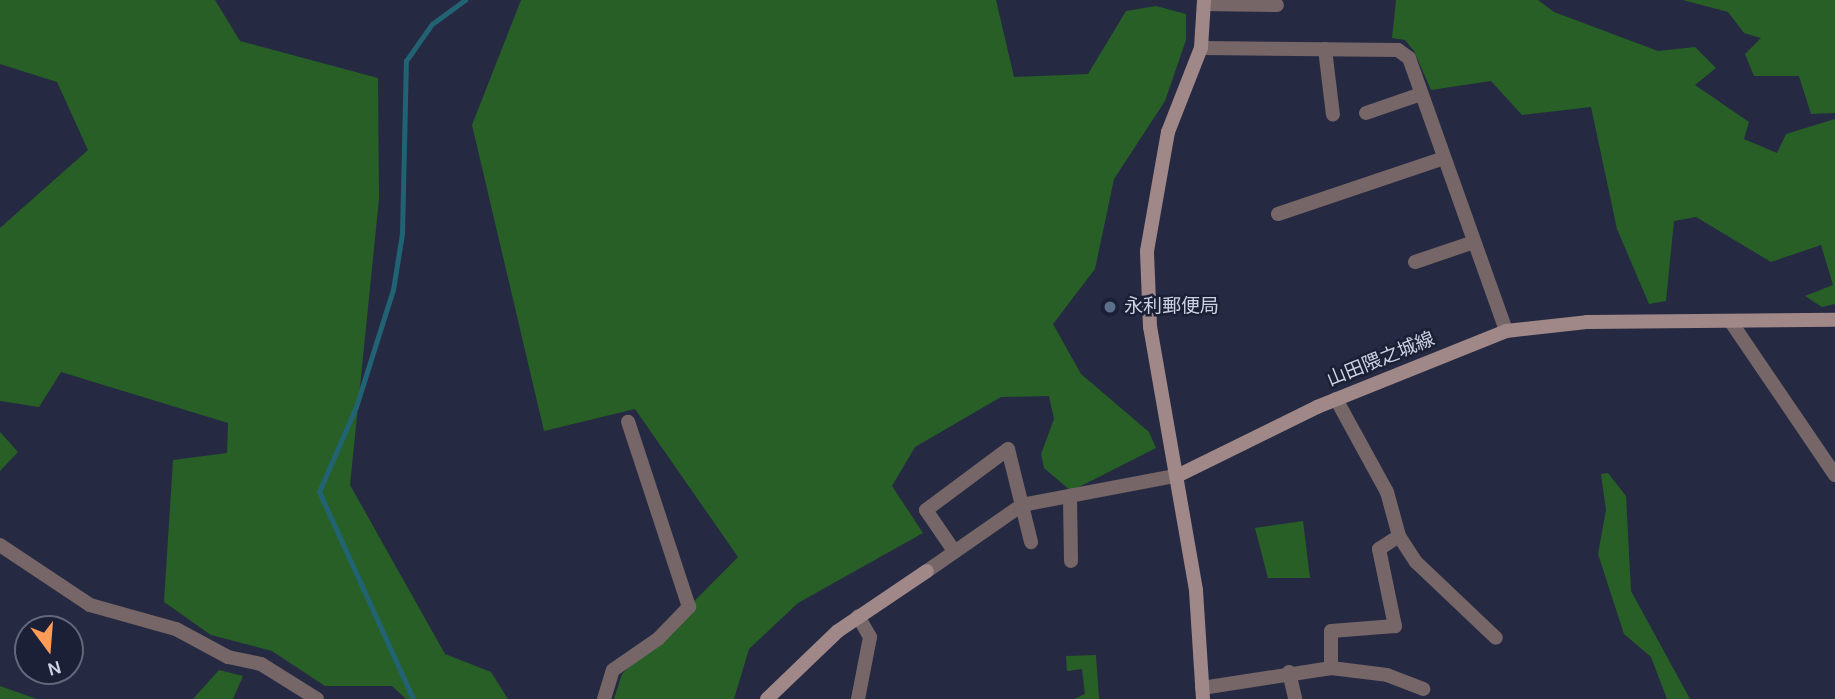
<!DOCTYPE html>
<meta charset="utf-8">
<style>
body{margin:0}
#map{position:relative;width:1835px;height:699px;overflow:hidden;background:#252a42;font-family:Karla,"Noto Sans JP",sans-serif}
div>[style]{position:absolute}
.green>*{inset:0;background:#285f26}
.stream>*{height:4.5px;margin:-2.25px;padding:0 2.25px;transform-origin:2.25px;border-radius:2.25px;background:#216373}
.street>*{height:14px;margin:-7px;padding:0 7px;transform-origin:7px;border-radius:7px;background:#766667}
.secondary>*{height:14px;margin:-7px;padding:0 7px;transform-origin:7px;border-radius:7px;background:#a08788}
.dots>*{width:19px;height:19px;translate:-50% -50%;box-sizing:border-box;border:4px solid #1c2037;border-radius:50%}
span{translate:-50% -50%;white-space:nowrap;text-align:center;line-height:1.15;-webkit-text-stroke:5px #1c2037;paint-order:stroke}
.poi-label{font-size:19px;color:#ced1e1}
.left{translate:0 -50%;text-align:left}
.street-label{font-size:19px;color:#ced1e1}
.north{position:absolute;left:14px;top:615px;width:70px;height:70px;box-sizing:border-box;background:#1c2037;border:2px solid #63677b;border-radius:50%;rotate:164deg;font-size:19px;font-weight:700;line-height:28px;text-align:center;color:#ced1e1}
.north::after{content:'';display:block;margin:auto;width:24px;height:32px;background:#fe9c57;clip-path:polygon(50% 0,100% 100%,50% 72%,0 100%)}
</style>
<div id="map">
<div class="green">
<div style="clip-path:polygon(0 0,215px 0,240px 41px,378px 78px,379px 199px,350px 485px,445px 654px,491px 672px,508px 699px,406px 699px,392px 686px,325px 686px,272px 651px,211px 635px,164px 602px,173px 460px,227px 453px,228px 423px,61px 372px,39px 407px,0 401px,0 228px,88px 150px,57px 82px,0 64px)"></div>
<div style="clip-path:polygon(521px 0,996px 0,1014px 77px,1088px 74px,1126px 11px,1156px 6px,1186px 14px,1186px 40px,1165px 101px,1114px 179px,1095px 269px,1053px 324px,1081px 374px,1149px 432px,1156px 448px,1071px 491px,1044px 468px,1041px 454px,1054px 419px,1049px 396px,1001px 397px,915px 447px,892px 486px,923px 533px,798px 603px,749px 649px,734px 699px,614px 699px,622px 674px,738px 557px,635px 409px,544px 431px,472px 125px)"></div>
<div style="clip-path:polygon(1396px 0,1538px 0,1554px 12px,1658px 51px,1695px 47px,1716px 68px,1695px 85px,1749px 122px,1744px 139px,1777px 153px,1786px 134px,1835px 119px,1835px 304px,1822px 307px,1805px 296px,1833px 285px,1821px 245px,1771px 262px,1696px 217px,1674px 221px,1666px 301px,1649px 304px,1617px 229px,1591px 107px,1522px 115px,1491px 81px,1431px 90px,1414px 51px,1405px 40px,1392px 38px)"></div>
<div style="clip-path:polygon(1683px 0,1835px 0,1835px 113px,1811px 114px,1799px 76px,1754px 76px,1745px 54px,1761px 38px,1744px 33px,1728px 12px)"></div>
<div style="clip-path:polygon(0 432px,18px 452px,0 471px)"></div>
<div style="clip-path:polygon(1608px 473px,1626px 496px,1631px 591px,1690px 699px,1667px 699px,1651px 657px,1624px 634px,1598px 554px,1606px 510px,1601px 474px)"></div>
<div style="clip-path:polygon(1303px 521px,1310px 578px,1268px 578px,1255px 528px)"></div>
<div style="clip-path:polygon(1096px 655px,1099px 699px,1074px 699px,1085px 694px,1082px 669px,1067px 671px,1066px 656px)"></div>
<div style="clip-path:polygon(219px 670px,243px 676px,233px 699px,193px 699px)"></div>
<div style="clip-path:polygon(0 686px,37px 699px,0 699px)"></div>
</div>
<div class="stream">
<div style="left:413px;top:699px;width:227px;rotate:-114.4deg"></div>
<div style="left:319px;top:492px;width:93px;rotate:-66.5deg"></div>
<div style="left:356px;top:407px;width:123px;rotate:-72.5deg"></div>
<div style="left:393px;top:290px;width:57px;rotate:-80.9deg"></div>
<div style="left:402px;top:234px;width:173px;rotate:-88.7deg"></div>
<div style="left:406px;top:61px;width:45px;rotate:-54.9deg"></div>
<div style="left:432px;top:24px;width:41px;rotate:-36deg"></div>
</div>
<div class="street">
<div style="left:1204px;top:4px;width:73px;rotate:0.8deg"></div>
<div style="left:1201px;top:48px;width:197px;rotate:0.6deg"></div>
<div style="left:1398px;top:50px;width:14px;rotate:36deg"></div>
<div style="left:1409px;top:58px;width:290px;rotate:70.4deg"></div>
<div style="left:1325px;top:49px;width:66px;rotate:83.1deg"></div>
<div style="left:1366px;top:113px;width:58px;rotate:-19.1deg"></div>
<div style="left:1278px;top:214px;width:175px;rotate:-18.6deg"></div>
<div style="left:1415px;top:262px;width:62px;rotate:-18.7deg"></div>
<div style="left:1731px;top:322px;width:185px;rotate:55.8deg"></div>
<div style="left:1336px;top:399px;width:106px;rotate:61.3deg"></div>
<div style="left:1387px;top:492px;width:46px;rotate:74.7deg"></div>
<div style="left:1399px;top:536px;width:24px;rotate:147deg"></div>
<div style="left:1379px;top:549px;width:79px;rotate:78.3deg"></div>
<div style="left:1395px;top:626px;width:64px;rotate:175.5deg"></div>
<div style="left:1331px;top:631px;width:37px;rotate:90deg"></div>
<div style="left:1331px;top:668px;width:56px;rotate:7.1deg"></div>
<div style="left:1387px;top:675px;width:39px;rotate:21deg"></div>
<div style="left:1070px;top:497px;width:64px;rotate:89.1deg"></div>
<div style="left:1399px;top:536px;width:31px;rotate:57deg"></div>
<div style="left:1416px;top:562px;width:110px;rotate:43.5deg"></div>
<div style="left:0;top:545px;width:108px;rotate:33.7deg"></div>
<div style="left:90px;top:605px;width:89px;rotate:15.6deg"></div>
<div style="left:176px;top:629px;width:59px;rotate:28.3deg"></div>
<div style="left:228px;top:657px;width:34px;rotate:12deg"></div>
<div style="left:261px;top:664px;width:66px;rotate:32deg"></div>
<div style="left:952px;top:548px;width:46px;rotate:-124.4deg"></div>
<div style="left:926px;top:510px;width:102px;rotate:-36.6deg"></div>
<div style="left:1008px;top:449px;width:96px;rotate:76.1deg"></div>
<div style="left:927px;top:571px;width:116px;rotate:-34.8deg"></div>
<div style="left:1022px;top:505px;width:160px;rotate:-10.8deg"></div>
<div style="left:1289px;top:672px;width:28px;rotate:77deg"></div>
<div style="left:1202px;top:688px;width:131px;rotate:-8.8deg"></div>
<div style="left:604px;top:699px;width:30px;rotate:-73deg"></div>
<div style="left:613px;top:670px;width:55px;rotate:-34.6deg"></div>
<div style="left:658px;top:639px;width:45px;rotate:-45.9deg"></div>
<div style="left:689px;top:607px;width:195px;rotate:-108.2deg"></div>
<div style="left:858px;top:699px;width:63px;rotate:-79deg"></div>
<div style="left:870px;top:637px;width:24px;rotate:-120deg"></div>
</div>
<div class="secondary">
<div style="left:1179px;top:475px;width:154px;rotate:-26.2deg"></div>
<div style="left:1317px;top:407px;width:204px;rotate:-21.9deg"></div>
<div style="left:1506px;top:331px;width:81px;rotate:-6.3deg"></div>
<div style="left:1587px;top:322px;width:248px;rotate:-0.5deg"></div>
<div style="left:767px;top:699px;width:98px;rotate:-43.8deg"></div>
<div style="left:838px;top:631px;width:107px;rotate:-34deg"></div>
<div style="left:1203px;top:699px;width:109px;rotate:-93.7deg"></div>
<div style="left:1196px;top:590px;width:267px;rotate:-99.9deg"></div>
<div style="left:1150px;top:327px;width:76px;rotate:-92.3deg"></div>
<div style="left:1147px;top:251px;width:121px;rotate:-80deg"></div>
<div style="left:1168px;top:132px;width:90px;rotate:-68.6deg"></div>
<div style="left:1201px;top:48px;width:48px;rotate:-86.4deg"></div>
</div>
<div class="dots">
<div style="left:1110px;top:307px;background:#5c6f8a"></div>
</div>
<div class="poi-label">
<span class="left" style="left:1124px;top:307px">永利郵便局</span>
</div>
<div class="street-label">
<span style="left:1381px;top:360px;rotate:-22deg">山田隈之城線</span>
</div>
<div class="north">N</div>
</div>
